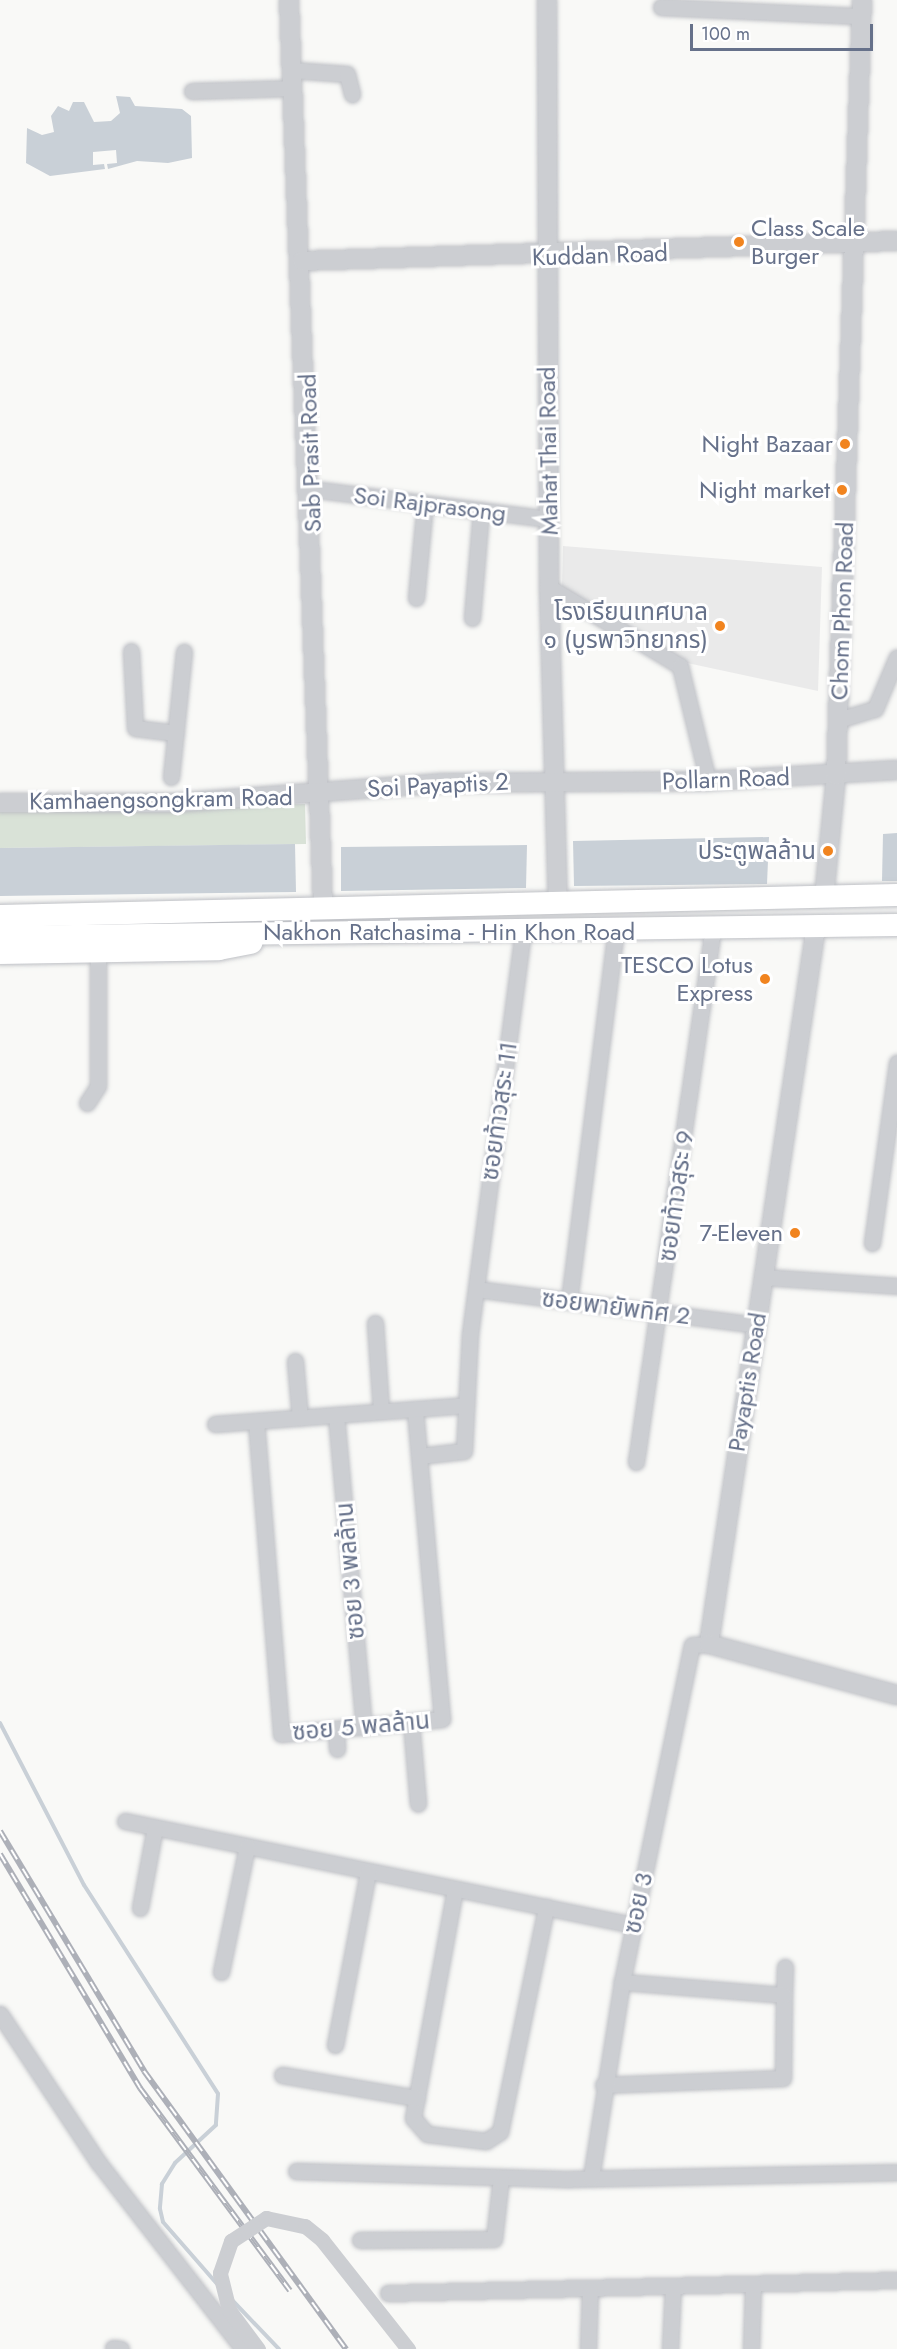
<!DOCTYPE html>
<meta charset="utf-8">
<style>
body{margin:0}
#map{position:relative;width:897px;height:2349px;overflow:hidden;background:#f9f9f7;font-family:Jost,"Noto Sans Thai",sans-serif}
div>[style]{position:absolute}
.built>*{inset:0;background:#eaeaea}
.green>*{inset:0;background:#d9e2d7}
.water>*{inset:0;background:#c9d0d7}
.stream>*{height:4px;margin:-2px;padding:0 2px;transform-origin:2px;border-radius:2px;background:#c9d0d7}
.roads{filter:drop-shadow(0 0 2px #bec0c5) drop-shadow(0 0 2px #bec0c5)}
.minor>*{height:15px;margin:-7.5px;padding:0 7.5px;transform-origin:7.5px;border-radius:7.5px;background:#ccced2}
.tertiary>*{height:18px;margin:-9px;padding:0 9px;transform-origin:9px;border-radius:9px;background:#ccced2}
.primary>*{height:22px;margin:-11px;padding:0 11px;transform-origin:11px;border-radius:11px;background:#fff}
.rail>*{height:6px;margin-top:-3px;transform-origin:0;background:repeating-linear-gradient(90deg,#fff 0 11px,#adb0b8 0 22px);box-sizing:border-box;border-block:2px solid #adb0b8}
.minor-bridge>*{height:15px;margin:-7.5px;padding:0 7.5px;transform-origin:7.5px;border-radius:7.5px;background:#ccced2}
.dots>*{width:16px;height:16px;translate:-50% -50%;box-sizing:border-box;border:3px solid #fff;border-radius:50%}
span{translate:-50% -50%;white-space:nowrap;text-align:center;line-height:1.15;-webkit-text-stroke:6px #fff;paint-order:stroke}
.poi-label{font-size:24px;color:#66718a}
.left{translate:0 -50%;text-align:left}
.right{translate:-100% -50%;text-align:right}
.street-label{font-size:24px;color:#66718a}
.scale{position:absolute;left:690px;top:24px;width:183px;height:27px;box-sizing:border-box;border:3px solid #66718a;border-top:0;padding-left:8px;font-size:18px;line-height:21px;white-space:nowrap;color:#66718a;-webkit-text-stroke:4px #fff;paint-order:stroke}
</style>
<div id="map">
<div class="built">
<div style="clip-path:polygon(563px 546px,822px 567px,818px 691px,678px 661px,562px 590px)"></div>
</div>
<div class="green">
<div style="clip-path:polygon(305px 804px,306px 844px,0 848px,0 807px)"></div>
</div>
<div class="water">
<div style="clip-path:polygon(116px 96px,130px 97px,135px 106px,182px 109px,191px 116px,192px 158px,168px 163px,137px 161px,108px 169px,107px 164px,117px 163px,116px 150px,93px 152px,93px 165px,104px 164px,105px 169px,50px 176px,26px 163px,27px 128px,42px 135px,54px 132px,51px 116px,58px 106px,69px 111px,73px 102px,84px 102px,94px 122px,111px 121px,120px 113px)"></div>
<div style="clip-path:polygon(897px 833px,897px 881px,882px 881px,883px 834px)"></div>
<div style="clip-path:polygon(769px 837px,767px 884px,574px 886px,573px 841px)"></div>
<div style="clip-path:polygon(295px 844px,296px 892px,0 896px,0 848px)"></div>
<div style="clip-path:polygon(527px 845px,526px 888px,341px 891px,341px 847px)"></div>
</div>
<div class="stream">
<div style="left:0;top:1723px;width:182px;rotate:62.6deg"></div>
<div style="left:84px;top:1885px;width:248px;rotate:57.3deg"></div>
<div style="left:218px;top:2094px;width:31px;rotate:94deg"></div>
<div style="left:216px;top:2125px;width:56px;rotate:137.2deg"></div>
<div style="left:175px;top:2163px;width:25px;rotate:122deg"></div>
<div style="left:162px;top:2184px;width:25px;rotate:95deg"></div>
<div style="left:160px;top:2209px;width:13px;rotate:77deg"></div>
<div style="left:163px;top:2222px;width:82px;rotate:48.9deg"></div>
<div style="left:232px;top:2300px;width:68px;rotate:46.2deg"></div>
</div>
<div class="roads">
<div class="minor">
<div style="left:661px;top:7px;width:200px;rotate:2.6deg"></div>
<div style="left:292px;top:70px;width:55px;rotate:4.2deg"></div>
<div style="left:347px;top:74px;width:21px;rotate:76deg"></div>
<div style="left:192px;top:91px;width:101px;rotate:-1.7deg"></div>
<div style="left:311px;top:489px;width:240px;rotate:7.2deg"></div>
<div style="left:549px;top:587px;width:153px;rotate:31.1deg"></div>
<div style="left:680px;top:666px;width:118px;rotate:76.3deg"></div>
<div style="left:416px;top:598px;width:95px;rotate:-84.6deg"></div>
<div style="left:472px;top:618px;width:108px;rotate:-85.2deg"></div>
<div style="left:131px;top:651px;width:77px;rotate:87deg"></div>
<div style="left:135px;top:728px;width:41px;rotate:7deg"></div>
<div style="left:838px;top:720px;width:39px;rotate:-17deg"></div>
<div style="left:875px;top:709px;width:56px;rotate:-67.1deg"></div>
<div style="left:171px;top:777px;width:126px;rotate:-84.1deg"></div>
<div style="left:87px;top:1103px;width:20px;rotate:-57deg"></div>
<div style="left:98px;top:1086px;width:135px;rotate:-90deg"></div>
<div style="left:872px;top:1243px;width:182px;rotate:-82.1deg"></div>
<div style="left:763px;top:1277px;width:134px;rotate:3.8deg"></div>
<div style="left:476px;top:1289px;width:282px;rotate:7.3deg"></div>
<div style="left:569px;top:1301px;width:373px;rotate:-82.8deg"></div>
<div style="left:375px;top:1323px;width:88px;rotate:86.1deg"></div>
<div style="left:295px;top:1361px;width:57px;rotate:85deg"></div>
<div style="left:336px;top:1415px;width:313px;rotate:84.9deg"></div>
<div style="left:256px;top:1421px;width:314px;rotate:85.4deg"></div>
<div style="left:281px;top:1734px;width:162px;rotate:-5.3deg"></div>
<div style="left:442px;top:1719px;width:311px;rotate:-95deg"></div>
<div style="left:215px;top:1424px;width:252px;rotate:-4.3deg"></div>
<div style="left:419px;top:1456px;width:45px;rotate:-6.3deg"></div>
<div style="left:464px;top:1451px;width:117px;rotate:-87.1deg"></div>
<div style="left:470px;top:1334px;width:405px;rotate:-82.5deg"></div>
<div style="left:636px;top:1462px;width:539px;rotate:-81.78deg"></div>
<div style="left:411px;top:1722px;width:82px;rotate:85.1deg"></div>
<div style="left:336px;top:1729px;width:20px;rotate:87deg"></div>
<div style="left:125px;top:1821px;width:519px;rotate:11.57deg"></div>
<div style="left:455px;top:1889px;width:233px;rotate:100.4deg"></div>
<div style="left:413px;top:2118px;width:21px;rotate:49deg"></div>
<div style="left:427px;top:2134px;width:59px;rotate:6.8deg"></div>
<div style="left:486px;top:2141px;width:17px;rotate:-33deg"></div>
<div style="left:500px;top:2132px;width:230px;rotate:-78.4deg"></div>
<div style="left:140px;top:1908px;width:82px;rotate:-79.5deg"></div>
<div style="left:221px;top:1972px;width:128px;rotate:-78.3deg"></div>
<div style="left:784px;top:1995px;width:28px;rotate:-88deg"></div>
<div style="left:0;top:2014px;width:178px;rotate:56.5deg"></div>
<div style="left:98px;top:2162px;width:237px;rotate:52.2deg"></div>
<div style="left:335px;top:2045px;width:176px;rotate:-79.2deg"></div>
<div style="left:282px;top:2075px;width:137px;rotate:9.7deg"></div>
<div style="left:603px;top:2085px;width:180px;rotate:-2.2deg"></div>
<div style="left:783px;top:2078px;width:83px;rotate:-89.3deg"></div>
<div style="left:784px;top:1995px;width:163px;rotate:-175.4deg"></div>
<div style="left:296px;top:2171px;width:274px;rotate:1.7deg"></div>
<div style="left:570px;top:2179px;width:327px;rotate:-1.2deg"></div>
<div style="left:591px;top:2178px;width:198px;rotate:-81deg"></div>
<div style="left:622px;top:1982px;width:344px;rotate:-78.3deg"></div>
<div style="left:692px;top:1645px;width:17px;rotate:-3deg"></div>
<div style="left:360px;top:2240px;width:134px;rotate:-0.4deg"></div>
<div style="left:494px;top:2239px;width:61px;rotate:-83.5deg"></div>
<div style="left:388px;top:2293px;width:509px;rotate:-1.46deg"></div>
<div style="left:113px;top:2348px;width:8px;rotate:7deg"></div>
<div style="left:588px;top:2349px;width:59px;rotate:-88.1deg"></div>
<div style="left:670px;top:2349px;width:63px;rotate:-87.3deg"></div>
<div style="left:751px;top:2349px;width:64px;rotate:-88.2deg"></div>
</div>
<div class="tertiary">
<div style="left:289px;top:0;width:907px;rotate:87.85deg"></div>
<div style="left:547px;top:0;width:587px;rotate:89.8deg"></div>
<div style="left:549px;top:587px;width:315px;rotate:88.4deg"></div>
<div style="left:302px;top:261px;width:595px;rotate:-1.93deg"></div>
<div style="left:0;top:803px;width:175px"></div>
<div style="left:175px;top:803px;width:268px;rotate:-4.3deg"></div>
<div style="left:442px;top:783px;width:266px;rotate:-0.4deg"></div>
<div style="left:708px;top:781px;width:189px;rotate:-3.3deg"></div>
<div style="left:824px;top:898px;width:123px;rotate:-84.4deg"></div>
<div style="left:836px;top:776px;width:776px;rotate:-88.08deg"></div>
<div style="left:816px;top:927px;width:725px;rotate:98.49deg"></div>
<div style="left:709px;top:1644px;width:195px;rotate:15.2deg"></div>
</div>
<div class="primary">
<div style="left:0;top:916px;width:897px;rotate:-1.34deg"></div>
<div style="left:0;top:937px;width:897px;rotate:-0.77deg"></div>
<div style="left:0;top:953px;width:219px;rotate:-1deg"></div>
<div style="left:219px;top:949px;width:33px;rotate:-11deg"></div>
</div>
</div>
<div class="rail">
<div style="left:0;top:1831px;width:280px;rotate:59deg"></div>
<div style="left:144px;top:2071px;width:344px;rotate:54deg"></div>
<div style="left:0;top:1854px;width:273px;rotate:59.1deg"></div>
<div style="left:140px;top:2088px;width:252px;rotate:53.5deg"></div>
</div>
<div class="minor-bridge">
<div style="left:258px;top:2349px;width:49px;rotate:-126.6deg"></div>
<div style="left:229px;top:2310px;width:38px;rotate:-104deg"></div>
<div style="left:220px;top:2273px;width:34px;rotate:-71deg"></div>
<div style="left:231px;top:2241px;width:42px;rotate:-33.3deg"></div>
<div style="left:266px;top:2218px;width:40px;rotate:12deg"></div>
<div style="left:305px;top:2226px;width:22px;rotate:39deg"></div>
<div style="left:322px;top:2240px;width:139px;rotate:51.7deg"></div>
</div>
<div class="dots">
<div style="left:739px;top:242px;background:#f1841f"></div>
<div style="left:845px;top:444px;background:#f1841f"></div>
<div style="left:842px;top:490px;background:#f1841f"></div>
<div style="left:720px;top:626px;background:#f1841f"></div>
<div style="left:828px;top:851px;background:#f1841f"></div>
<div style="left:765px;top:979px;background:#f1841f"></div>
<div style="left:795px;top:1233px;background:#f1841f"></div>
</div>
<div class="poi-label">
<span class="left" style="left:751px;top:242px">Class Scale<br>Burger</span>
<span class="right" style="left:833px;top:444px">Night Bazaar</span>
<span class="right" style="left:830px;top:490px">Night market</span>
<span class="right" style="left:708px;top:626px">โรงเรียนเทศบาล<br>๑ (บูรพาวิทยากร)</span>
<span class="right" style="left:816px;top:851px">ประตูพลล้าน</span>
<span class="right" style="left:753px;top:979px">TESCO Lotus<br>Express</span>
<span class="right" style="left:783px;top:1233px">7-Eleven</span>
</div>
<div class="street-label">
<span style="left:600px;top:255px;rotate:-2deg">Kuddan Road</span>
<span style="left:548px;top:451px;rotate:-91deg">Mahat Thai Road</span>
<span style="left:310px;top:453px;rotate:-92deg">Sab Prasit Road</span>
<span style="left:430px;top:504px;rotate:7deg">Soi Rajprasong</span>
<span style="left:842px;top:611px;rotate:-88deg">Chom Phon Road</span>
<span style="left:726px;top:779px;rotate:-2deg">Pollarn Road</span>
<span style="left:438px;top:785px;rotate:-3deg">Soi Payaptis 2</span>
<span style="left:161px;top:799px;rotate:-1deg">Kamhaengsongkram Road</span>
<span style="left:449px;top:932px">Nakhon Ratchasima - Hin Khon Road</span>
<span style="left:499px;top:1111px;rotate:-82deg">ซอยท้าวสุระ 11</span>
<span style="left:676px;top:1196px;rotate:-82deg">ซอยท้าวสุระ 9</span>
<span style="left:616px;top:1307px;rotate:7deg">ซอยพายัพทิศ 2</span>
<span style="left:747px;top:1382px;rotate:-81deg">Payaptis Road</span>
<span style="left:350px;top:1571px;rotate:-95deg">ซอย 3 พลล้าน</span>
<span style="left:361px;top:1726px;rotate:-5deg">ซอย 5 พลล้าน</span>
<span style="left:638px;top:1903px;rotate:-78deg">ซอย 3</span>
</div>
<div class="scale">100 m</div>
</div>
